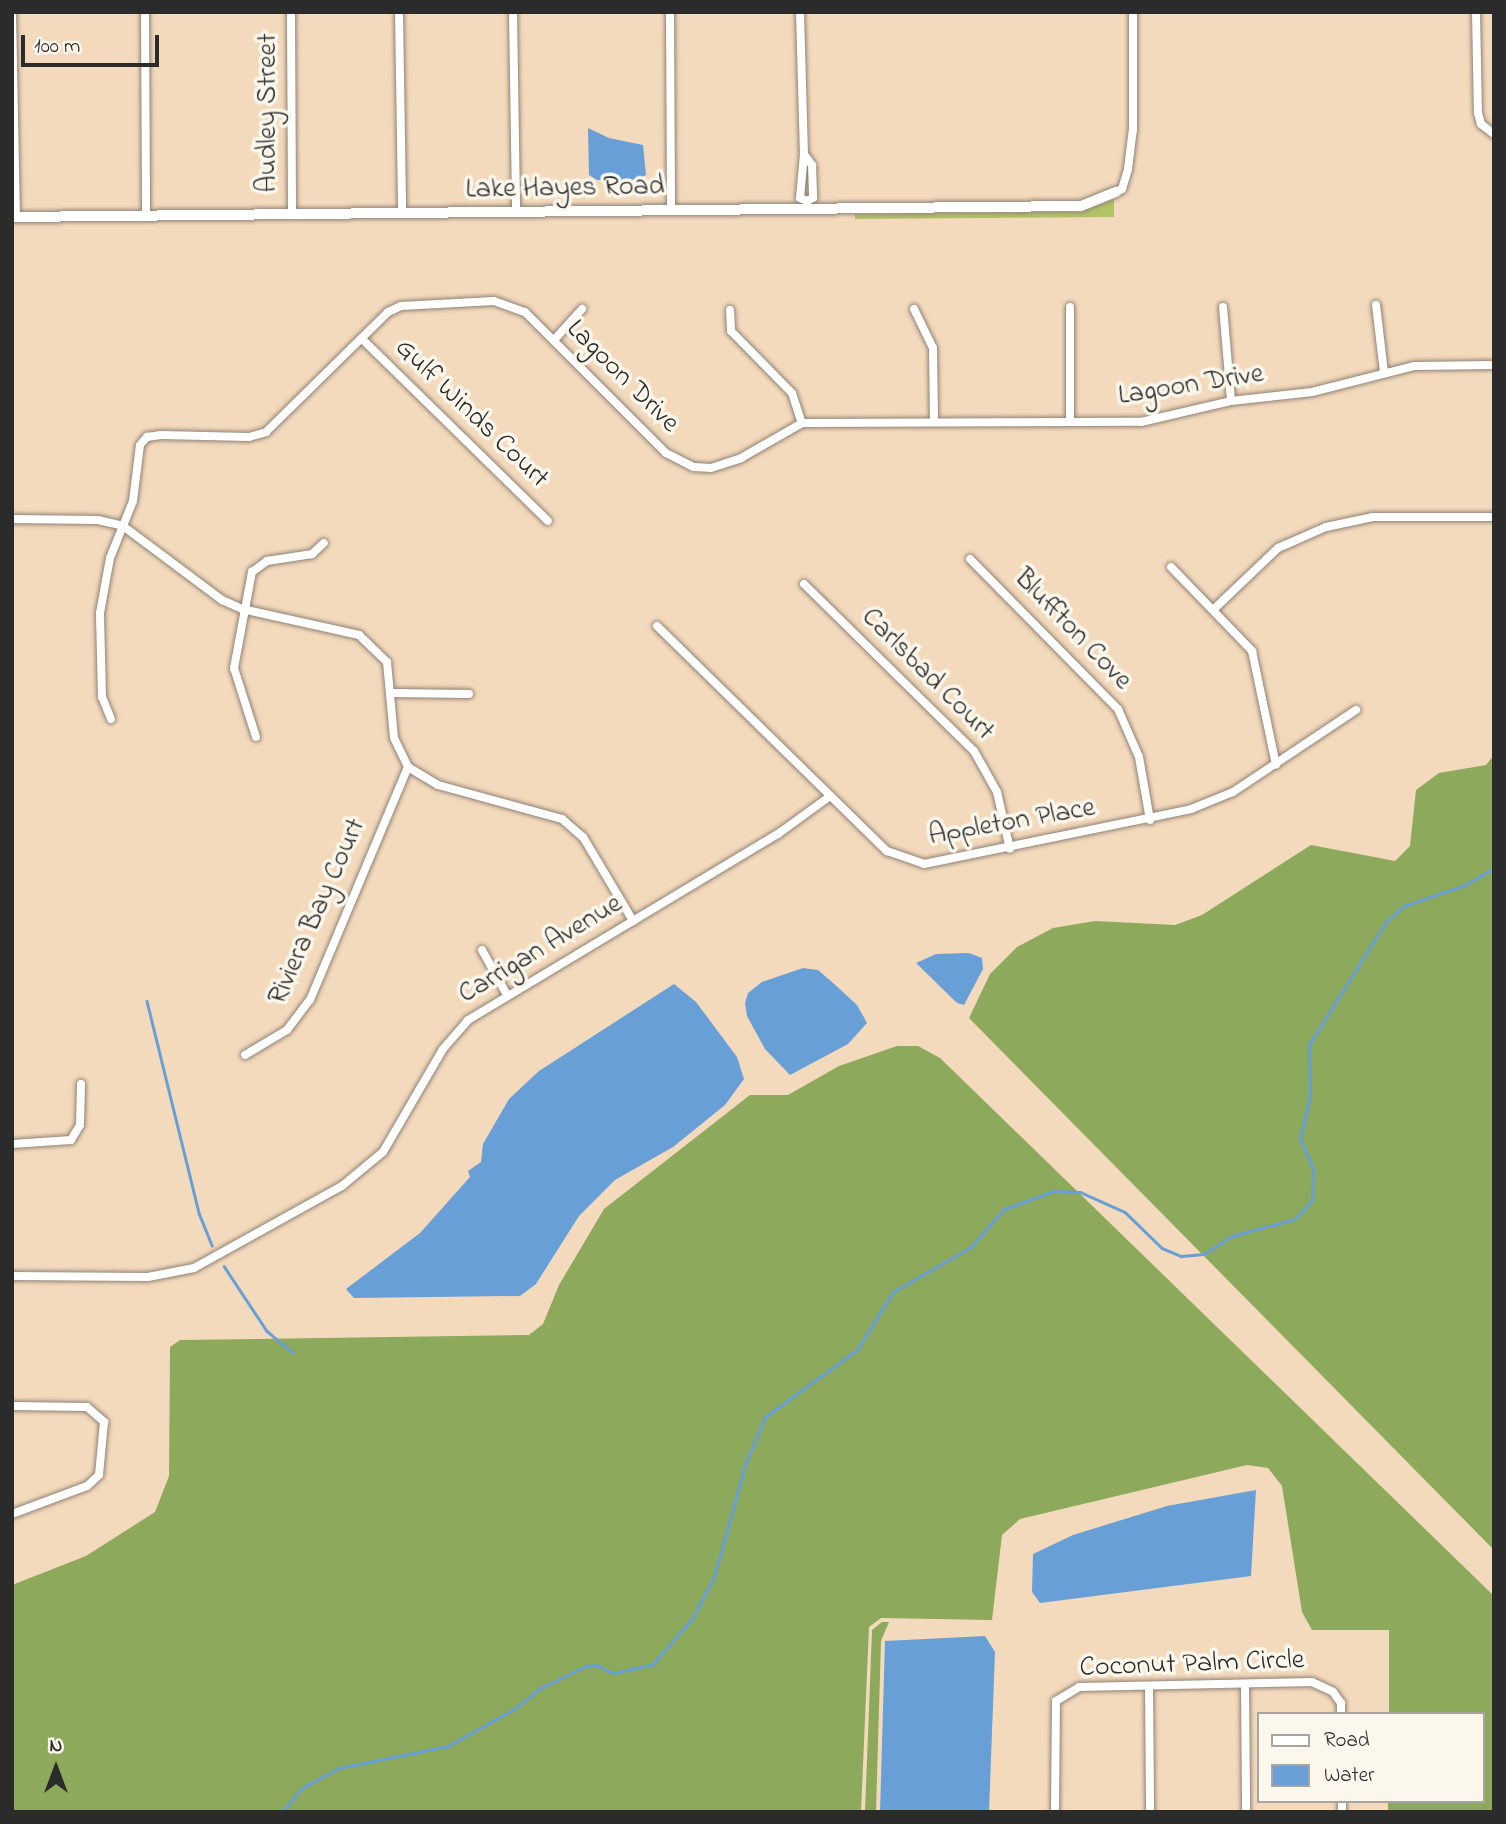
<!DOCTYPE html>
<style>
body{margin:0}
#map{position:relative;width:1506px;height:1824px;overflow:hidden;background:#f4dabd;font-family:"Indie Flower",sans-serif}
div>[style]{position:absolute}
.green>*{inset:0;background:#b2c366}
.forest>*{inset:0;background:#8da95b}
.water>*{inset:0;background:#689fd6}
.stream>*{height:2.5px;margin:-1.25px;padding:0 1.25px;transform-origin:1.25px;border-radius:1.25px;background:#689fd6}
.roads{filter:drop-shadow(0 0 2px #908274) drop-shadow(0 0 2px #908274)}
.street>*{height:8px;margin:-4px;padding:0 4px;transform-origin:4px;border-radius:4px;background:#fff}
.secondary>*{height:10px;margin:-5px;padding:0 5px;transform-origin:5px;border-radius:5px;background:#fff}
span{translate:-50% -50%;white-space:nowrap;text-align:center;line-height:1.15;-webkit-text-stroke:7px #fbf7ec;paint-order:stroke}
.street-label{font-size:28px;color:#2b2b2b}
.frame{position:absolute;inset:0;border:14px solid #2b2b2b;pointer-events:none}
.legend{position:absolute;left:1257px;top:1712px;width:228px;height:91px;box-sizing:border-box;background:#fbf7ec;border:2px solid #a8a59f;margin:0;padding:9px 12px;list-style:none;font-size:21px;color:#2b2b2b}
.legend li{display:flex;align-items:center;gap:14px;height:35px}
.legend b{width:35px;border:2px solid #a8a59f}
.north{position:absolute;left:21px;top:1733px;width:70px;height:70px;-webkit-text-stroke:5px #fbf7ec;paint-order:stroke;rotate:0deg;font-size:19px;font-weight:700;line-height:28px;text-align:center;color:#2b2b2b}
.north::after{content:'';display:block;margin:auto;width:24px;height:32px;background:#2b2b2b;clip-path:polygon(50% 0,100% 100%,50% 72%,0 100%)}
.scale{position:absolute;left:21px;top:35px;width:138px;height:32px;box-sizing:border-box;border:4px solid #2b2b2b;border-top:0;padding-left:9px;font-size:21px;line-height:24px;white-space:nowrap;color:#2b2b2b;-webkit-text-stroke:5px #fbf7ec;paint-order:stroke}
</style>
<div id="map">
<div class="green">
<div style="clip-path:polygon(1114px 199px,1114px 217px,855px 219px,855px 214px,1081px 212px)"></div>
</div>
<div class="forest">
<div style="clip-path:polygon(1494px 755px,1494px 1550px,969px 1018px,990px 974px,1017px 947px,1053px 928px,1095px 921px,1175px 925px,1202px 915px,1311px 845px,1395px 861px,1410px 846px,1416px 790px,1439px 773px,1486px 765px)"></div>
<div style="clip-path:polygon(897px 1046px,918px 1046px,940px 1058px,1494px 1596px,1494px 1812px,1388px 1812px,1388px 1801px,1483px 1801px,1483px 1714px,1389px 1714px,1389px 1630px,1312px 1630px,1302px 1612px,1282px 1486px,1268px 1468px,1247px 1465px,1020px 1519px,1002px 1535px,992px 1620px,881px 1618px,869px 1627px,861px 1812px,12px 1812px,12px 1585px,86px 1556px,155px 1512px,169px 1476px,170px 1347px,180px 1340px,529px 1335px,543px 1324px,559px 1285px,604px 1209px,750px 1095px,788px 1095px,839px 1066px)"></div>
<div style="clip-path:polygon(882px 1622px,889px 1622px,881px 1641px,876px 1812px,865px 1812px,872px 1630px)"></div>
</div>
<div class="water">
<div style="clip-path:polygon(588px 128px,609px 138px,643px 145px,646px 175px,637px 180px,597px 180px,589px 175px)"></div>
<div style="clip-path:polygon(969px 953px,982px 958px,983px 969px,964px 1005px,957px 1003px,916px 963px,936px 954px)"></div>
<div style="clip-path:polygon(803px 968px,818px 970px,832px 982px,857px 1005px,867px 1023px,848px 1044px,790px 1075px,765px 1049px,747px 1016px,745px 1003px,748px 993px,762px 982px)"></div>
<div style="clip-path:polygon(674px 984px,696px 1002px,737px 1057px,744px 1079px,725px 1105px,673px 1147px,615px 1180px,579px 1216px,536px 1284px,520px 1296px,354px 1298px,346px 1289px,420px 1233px,470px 1177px,468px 1171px,481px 1162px,483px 1144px,509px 1099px,539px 1071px)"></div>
<div style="clip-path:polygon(1256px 1490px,1251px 1576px,1040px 1603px,1032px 1592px,1033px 1554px,1073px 1535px,1167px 1506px)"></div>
<div style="clip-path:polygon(985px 1636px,995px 1652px,989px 1812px,880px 1812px,885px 1641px)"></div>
</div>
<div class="stream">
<div style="left:147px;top:1001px;width:218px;rotate:76.2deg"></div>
<div style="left:199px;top:1213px;width:35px;rotate:68deg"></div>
<div style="left:224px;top:1266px;width:78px;rotate:56.5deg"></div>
<div style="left:267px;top:1331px;width:34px;rotate:40deg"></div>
<div style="left:282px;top:1812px;width:31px;rotate:-50deg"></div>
<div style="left:302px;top:1788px;width:42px;rotate:-28.4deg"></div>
<div style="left:339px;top:1768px;width:111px;rotate:-11.4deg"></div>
<div style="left:448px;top:1746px;width:78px;rotate:-29.2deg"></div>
<div style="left:516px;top:1708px;width:32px;rotate:-39deg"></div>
<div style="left:541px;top:1688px;width:50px;rotate:-26.1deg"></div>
<div style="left:586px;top:1666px;width:11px;rotate:-5deg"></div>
<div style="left:597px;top:1665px;width:18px;rotate:27deg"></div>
<div style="left:613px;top:1673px;width:40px;rotate:-12deg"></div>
<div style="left:652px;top:1665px;width:61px;rotate:-49deg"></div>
<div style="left:692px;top:1619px;width:47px;rotate:-62.4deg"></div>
<div style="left:714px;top:1577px;width:116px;rotate:-74.5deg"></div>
<div style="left:745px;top:1465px;width:52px;rotate:-67.4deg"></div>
<div style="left:765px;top:1417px;width:114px;rotate:-36.1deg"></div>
<div style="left:857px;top:1350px;width:68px;rotate:-58.2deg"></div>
<div style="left:893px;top:1292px;width:90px;rotate:-30deg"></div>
<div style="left:971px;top:1247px;width:50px;rotate:-49deg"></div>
<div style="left:1004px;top:1209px;width:53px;rotate:-19.8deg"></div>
<div style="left:1054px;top:1191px;width:26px;rotate:2deg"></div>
<div style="left:1080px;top:1192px;width:49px;rotate:24deg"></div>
<div style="left:1125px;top:1212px;width:52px;rotate:44.2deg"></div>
<div style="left:1162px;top:1248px;width:21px;rotate:23deg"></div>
<div style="left:1181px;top:1256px;width:23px;rotate:-5deg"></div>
<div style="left:1204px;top:1254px;width:33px;rotate:-33deg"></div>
<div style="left:1232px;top:1236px;width:65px;rotate:-15.1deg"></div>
<div style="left:1295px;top:1219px;width:25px;rotate:-47deg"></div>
<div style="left:1312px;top:1201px;width:32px;rotate:-88deg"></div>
<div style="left:1313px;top:1169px;width:33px;rotate:-113deg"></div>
<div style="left:1300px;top:1139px;width:43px;rotate:-76.6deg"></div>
<div style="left:1310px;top:1097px;width:52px;rotate:-91.1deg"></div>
<div style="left:1309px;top:1045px;width:145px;rotate:-58deg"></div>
<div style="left:1386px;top:922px;width:24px;rotate:-42deg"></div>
<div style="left:1404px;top:906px;width:65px;rotate:-19deg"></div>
<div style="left:1465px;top:885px;width:34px;rotate:-30deg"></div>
</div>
<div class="roads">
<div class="street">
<div style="left:12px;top:12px;width:205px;rotate:88.9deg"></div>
<div style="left:145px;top:12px;width:203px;rotate:89.7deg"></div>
<div style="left:291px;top:12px;width:202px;rotate:89.7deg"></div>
<div style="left:399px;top:12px;width:202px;rotate:89.1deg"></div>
<div style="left:513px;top:12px;width:200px;rotate:89.1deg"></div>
<div style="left:670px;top:12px;width:199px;rotate:89.7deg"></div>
<div style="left:800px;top:12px;width:142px;rotate:88.4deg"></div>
<div style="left:804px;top:154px;width:44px;rotate:95.2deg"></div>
<div style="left:800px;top:198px;width:8px;rotate:23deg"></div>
<div style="left:807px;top:201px;width:8px;rotate:90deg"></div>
<div style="left:1476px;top:12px;width:101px;rotate:88.9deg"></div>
<div style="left:1478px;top:113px;width:11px;rotate:75deg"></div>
<div style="left:1481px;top:124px;width:16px;rotate:38deg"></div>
<div style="left:804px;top:154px;width:14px;rotate:54deg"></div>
<div style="left:812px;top:165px;width:33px;rotate:88deg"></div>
<div style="left:813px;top:198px;width:7px;rotate:153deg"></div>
<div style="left:1116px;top:192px;width:7px;rotate:-27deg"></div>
<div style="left:1122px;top:189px;width:21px;rotate:-73deg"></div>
<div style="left:1128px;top:169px;width:39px;rotate:-83deg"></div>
<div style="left:1133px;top:130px;width:118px;rotate:-90deg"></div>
<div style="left:1376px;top:305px;width:67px;rotate:83.2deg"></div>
<div style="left:1223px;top:307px;width:94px;rotate:85.1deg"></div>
<div style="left:914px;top:309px;width:43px;rotate:64deg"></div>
<div style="left:933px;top:348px;width:73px;rotate:89.2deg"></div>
<div style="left:730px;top:310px;width:21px;rotate:87deg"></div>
<div style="left:731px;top:331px;width:87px;rotate:45.5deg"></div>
<div style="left:792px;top:393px;width:32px;rotate:72deg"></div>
<div style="left:362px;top:339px;width:260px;rotate:44.4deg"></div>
<div style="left:554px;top:340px;width:42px;rotate:-47.9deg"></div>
<div style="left:1070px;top:422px;width:115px;rotate:-90deg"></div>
<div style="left:12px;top:519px;width:86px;rotate:0.7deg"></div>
<div style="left:98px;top:520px;width:26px;rotate:13deg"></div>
<div style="left:123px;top:526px;width:124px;rotate:36.8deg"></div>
<div style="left:222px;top:600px;width:22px;rotate:24deg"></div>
<div style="left:242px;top:609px;width:120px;rotate:12.5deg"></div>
<div style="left:359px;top:635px;width:39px;rotate:44deg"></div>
<div style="left:387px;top:662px;width:76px;rotate:84.7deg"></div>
<div style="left:394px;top:738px;width:32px;rotate:64deg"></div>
<div style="left:408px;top:767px;width:35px;rotate:31deg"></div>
<div style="left:438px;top:785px;width:129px;rotate:15.3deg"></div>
<div style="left:562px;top:819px;width:28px;rotate:41deg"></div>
<div style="left:583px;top:837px;width:98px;rotate:59.2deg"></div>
<div style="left:970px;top:559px;width:211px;rotate:45.4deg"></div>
<div style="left:1118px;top:709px;width:52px;rotate:66.4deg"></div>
<div style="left:1139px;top:757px;width:64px;rotate:80.1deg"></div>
<div style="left:1171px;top:567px;width:117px;rotate:46deg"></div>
<div style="left:1252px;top:651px;width:116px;rotate:78.1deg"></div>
<div style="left:804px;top:584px;width:238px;rotate:44.5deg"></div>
<div style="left:974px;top:751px;width:47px;rotate:60.7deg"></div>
<div style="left:997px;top:792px;width:58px;rotate:77.2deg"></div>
<div style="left:1213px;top:610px;width:90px;rotate:-43.6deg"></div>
<div style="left:1278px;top:548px;width:52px;rotate:-23.6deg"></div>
<div style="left:1326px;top:527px;width:48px;rotate:-12deg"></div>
<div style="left:1373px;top:517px;width:121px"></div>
<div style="left:657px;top:626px;width:322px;rotate:44.4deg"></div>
<div style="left:887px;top:851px;width:39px;rotate:19deg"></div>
<div style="left:924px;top:864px;width:273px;rotate:-11.6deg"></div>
<div style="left:1191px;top:809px;width:45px;rotate:-22deg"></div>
<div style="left:1233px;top:792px;width:148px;rotate:-33.7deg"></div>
<div style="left:392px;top:693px;width:77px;rotate:0.7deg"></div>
<div style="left:111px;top:719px;width:24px;rotate:-112deg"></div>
<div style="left:102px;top:697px;width:84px;rotate:-91.4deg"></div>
<div style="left:100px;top:613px;width:56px;rotate:-79.7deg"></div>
<div style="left:110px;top:558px;width:61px;rotate:-68deg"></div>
<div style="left:133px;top:501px;width:56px;rotate:-82.9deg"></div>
<div style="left:140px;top:445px;width:11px;rotate:-49deg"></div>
<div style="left:147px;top:437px;width:14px;rotate:-8deg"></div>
<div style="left:161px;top:435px;width:88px;rotate:1.3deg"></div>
<div style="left:249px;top:437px;width:18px;rotate:-16deg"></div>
<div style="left:266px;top:432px;width:171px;rotate:-44.5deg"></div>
<div style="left:388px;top:312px;width:14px;rotate:-25deg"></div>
<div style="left:401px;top:306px;width:93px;rotate:-3.1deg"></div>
<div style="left:494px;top:301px;width:33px;rotate:20deg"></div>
<div style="left:525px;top:312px;width:199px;rotate:45deg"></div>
<div style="left:666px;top:453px;width:31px;rotate:27deg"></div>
<div style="left:694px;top:467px;width:17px;rotate:3deg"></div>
<div style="left:711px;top:468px;width:32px;rotate:-18deg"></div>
<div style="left:741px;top:458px;width:70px;rotate:-29.8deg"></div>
<div style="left:802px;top:423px;width:339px;rotate:-0.2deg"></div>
<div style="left:1141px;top:422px;width:92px;rotate:-13.1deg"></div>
<div style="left:1231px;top:401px;width:81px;rotate:-6.3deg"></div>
<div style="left:1312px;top:392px;width:105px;rotate:-14.3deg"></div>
<div style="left:1414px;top:366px;width:80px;rotate:-0.7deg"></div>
<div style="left:256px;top:737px;width:72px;rotate:-107.7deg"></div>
<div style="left:234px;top:668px;width:98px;rotate:-79.4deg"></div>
<div style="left:252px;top:572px;width:19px;rotate:-36deg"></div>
<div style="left:267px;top:561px;width:46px;rotate:-8.8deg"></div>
<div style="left:312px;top:554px;width:16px;rotate:-43deg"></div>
<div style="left:482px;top:950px;width:51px;rotate:60.9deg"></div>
<div style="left:245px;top:1055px;width:49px;rotate:-30.8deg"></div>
<div style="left:287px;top:1030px;width:38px;rotate:-53deg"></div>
<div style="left:310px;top:1000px;width:253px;rotate:-67.2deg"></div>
<div style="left:12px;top:1144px;width:59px;rotate:-3.9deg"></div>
<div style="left:71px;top:1140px;width:17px;rotate:-59deg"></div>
<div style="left:80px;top:1125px;width:41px;rotate:-88.6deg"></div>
<div style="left:12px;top:1276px;width:136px;rotate:0.4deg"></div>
<div style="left:148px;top:1277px;width:47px;rotate:-11.1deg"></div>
<div style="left:194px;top:1268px;width:169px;rotate:-29deg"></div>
<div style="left:342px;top:1186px;width:53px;rotate:-39.7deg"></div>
<div style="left:383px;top:1152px;width:119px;rotate:-59.8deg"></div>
<div style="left:443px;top:1049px;width:38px;rotate:-49deg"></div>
<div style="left:468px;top:1020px;width:362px;rotate:-31deg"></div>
<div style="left:778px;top:834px;width:63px;rotate:-36deg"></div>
<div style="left:12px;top:1406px;width:75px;rotate:0.8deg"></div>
<div style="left:87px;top:1407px;width:23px;rotate:41deg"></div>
<div style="left:104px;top:1422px;width:53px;rotate:95.4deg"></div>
<div style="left:99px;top:1475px;width:16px;rotate:137deg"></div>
<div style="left:87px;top:1486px;width:80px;rotate:159.5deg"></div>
<div style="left:1245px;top:1685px;width:127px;rotate:89.5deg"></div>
<div style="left:1149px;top:1686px;width:126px;rotate:89.5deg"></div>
<div style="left:1342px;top:1801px;width:11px;rotate:90deg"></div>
<div style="left:1055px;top:1812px;width:111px;rotate:-89.5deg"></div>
<div style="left:1056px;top:1701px;width:27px;rotate:-31deg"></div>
<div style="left:1079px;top:1687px;width:233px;rotate:-1.2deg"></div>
<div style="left:1312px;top:1682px;width:23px;rotate:25deg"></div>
<div style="left:1333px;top:1692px;width:14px;rotate:54deg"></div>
<div style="left:1341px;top:1703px;width:11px;rotate:90deg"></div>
</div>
<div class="secondary">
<div style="left:12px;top:217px;width:1069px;rotate:-0.59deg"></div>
<div style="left:1081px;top:206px;width:38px;rotate:-22deg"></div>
</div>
</div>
<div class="street-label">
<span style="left:269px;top:113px;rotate:-90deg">Audley Street</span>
<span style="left:565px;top:189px;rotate:-1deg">Lake Hayes Road</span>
<span style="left:622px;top:377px;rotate:45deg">Lagoon Drive</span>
<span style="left:1191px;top:386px;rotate:-9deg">Lagoon Drive</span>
<span style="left:471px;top:414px;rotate:44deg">Gulf Winds Court</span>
<span style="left:1072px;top:630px;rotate:46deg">Bluffton Cove</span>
<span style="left:927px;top:675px;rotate:45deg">Carlsbad Court</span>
<span style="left:1012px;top:823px;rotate:-10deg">Appleton Place</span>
<span style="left:318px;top:912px;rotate:-66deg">Riviera Bay Court</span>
<span style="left:541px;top:950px;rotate:-31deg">Carrigan Avenue</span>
<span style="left:1192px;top:1665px;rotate:-2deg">Coconut Palm Circle</span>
</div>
<div class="frame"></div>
<ul class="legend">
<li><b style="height:9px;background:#fff"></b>Road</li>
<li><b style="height:19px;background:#689fd6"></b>Water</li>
</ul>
<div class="north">N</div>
<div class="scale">100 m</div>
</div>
